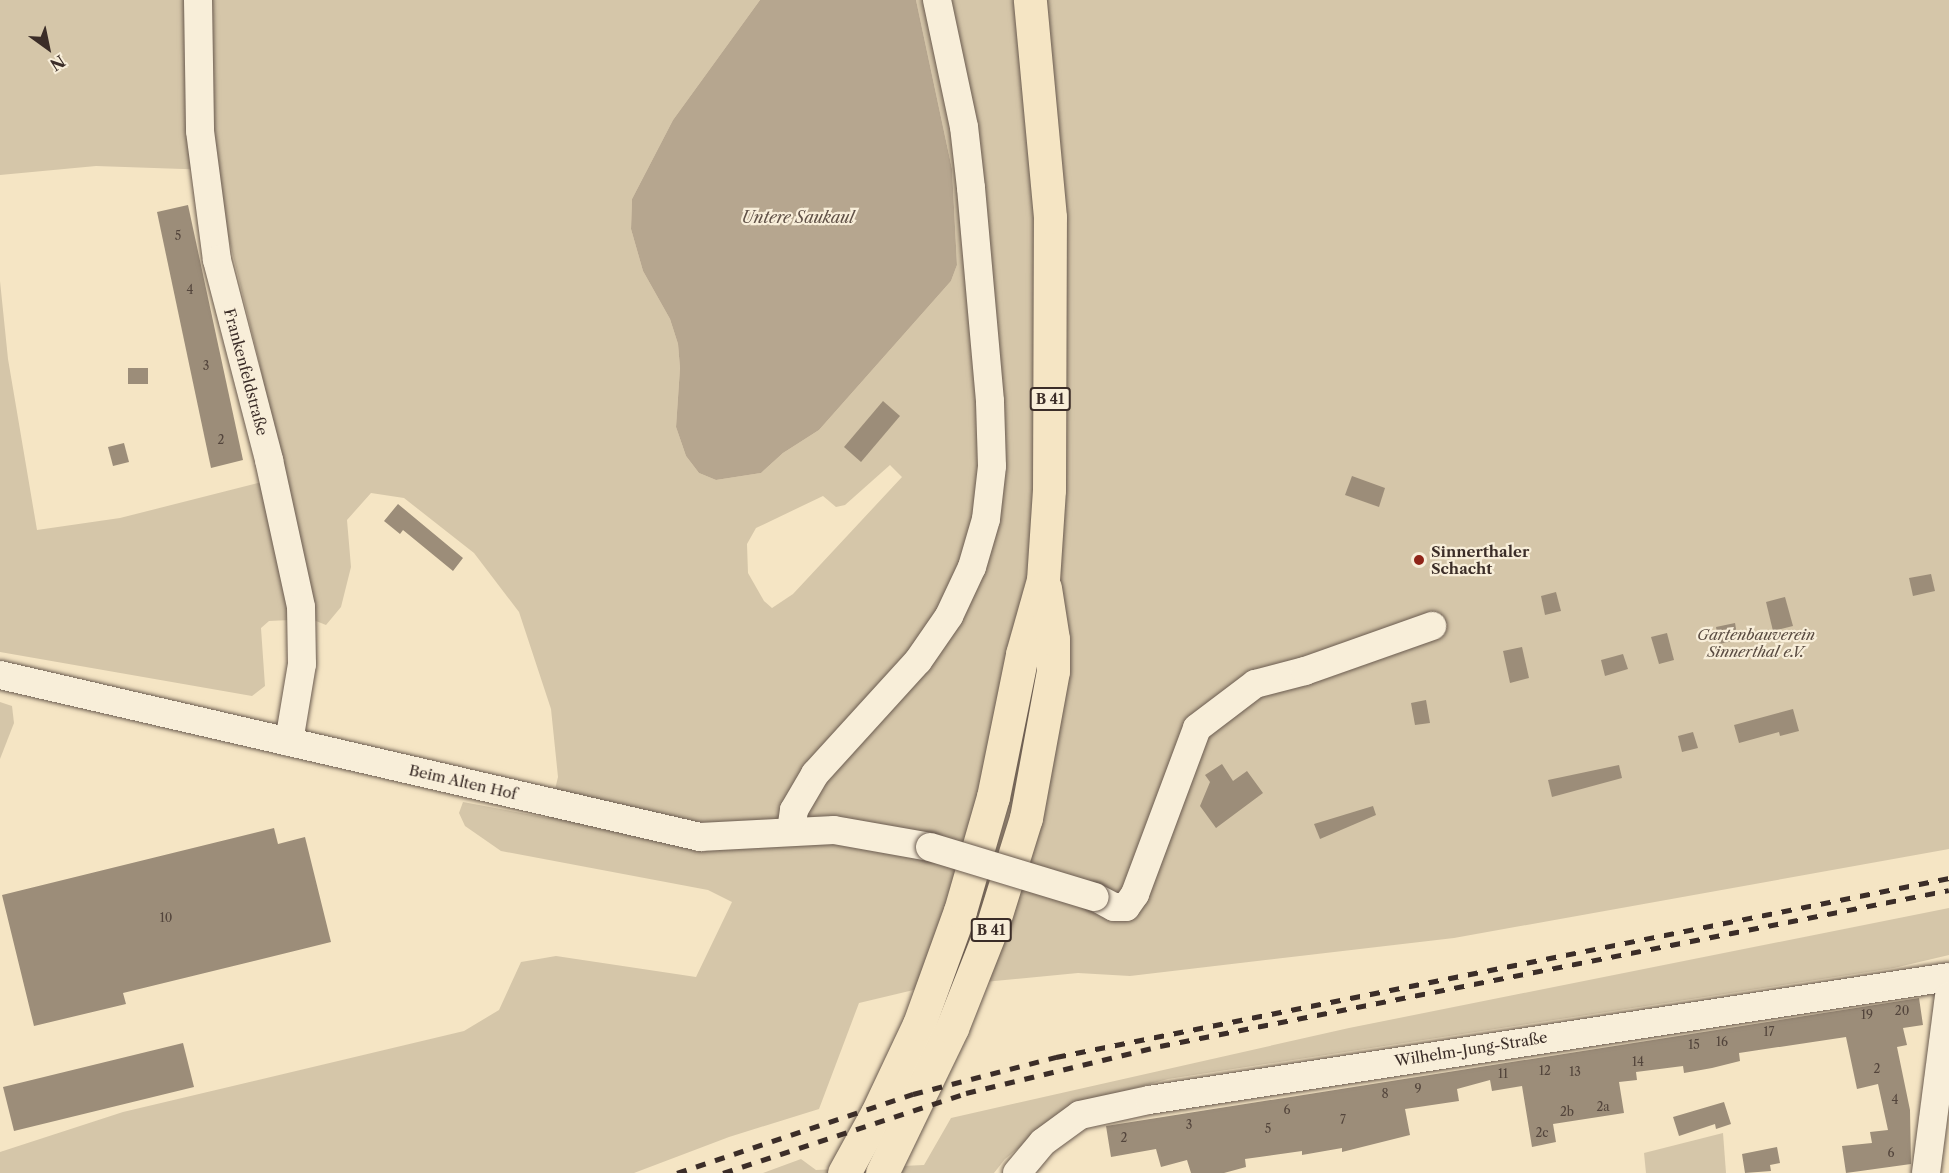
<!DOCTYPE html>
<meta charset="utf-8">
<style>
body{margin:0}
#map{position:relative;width:1949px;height:1173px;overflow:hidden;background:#f5e5c4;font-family:"Libre Caslon Text",serif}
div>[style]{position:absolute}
.green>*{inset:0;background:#d5c6a9}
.water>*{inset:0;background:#b6a68f}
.building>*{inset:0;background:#9c8d79}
.roads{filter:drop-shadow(0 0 2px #6a5b4f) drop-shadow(0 0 2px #6a5b4f)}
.minor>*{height:28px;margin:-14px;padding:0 14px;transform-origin:14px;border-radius:14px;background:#f8eed9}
.highway>*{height:33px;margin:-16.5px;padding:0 16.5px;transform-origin:16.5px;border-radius:16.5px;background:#f5e5c4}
.rail>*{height:4.5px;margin-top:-2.25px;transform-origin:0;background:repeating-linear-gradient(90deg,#3b2d28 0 10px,transparent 0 20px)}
.bridges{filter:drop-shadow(0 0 2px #6a5b4f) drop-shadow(0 0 2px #6a5b4f)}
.minor-bridge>*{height:28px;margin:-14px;padding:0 14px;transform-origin:14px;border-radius:14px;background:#f8eed9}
.dots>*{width:16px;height:16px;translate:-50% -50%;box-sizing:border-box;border:3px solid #f8eed9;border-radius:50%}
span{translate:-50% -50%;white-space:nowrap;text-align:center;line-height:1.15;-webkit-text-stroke:4.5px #f8eed9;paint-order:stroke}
.number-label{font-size:12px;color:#53453c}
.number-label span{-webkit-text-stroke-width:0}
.shield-label span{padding:2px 4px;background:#f8eed9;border:2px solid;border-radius:4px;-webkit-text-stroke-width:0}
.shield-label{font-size:14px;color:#3b2d28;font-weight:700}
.street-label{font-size:15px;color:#3b2d28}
.poi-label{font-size:15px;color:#3b2d28;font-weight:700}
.left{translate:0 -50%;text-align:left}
.park-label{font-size:15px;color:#5a4c42;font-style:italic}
.water-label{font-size:16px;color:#605147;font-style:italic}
.north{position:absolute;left:18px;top:18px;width:60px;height:60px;-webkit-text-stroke:4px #f8eed9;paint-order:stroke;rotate:147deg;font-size:16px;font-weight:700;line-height:24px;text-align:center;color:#3b2d28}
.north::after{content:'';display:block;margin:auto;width:21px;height:27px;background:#3b2d28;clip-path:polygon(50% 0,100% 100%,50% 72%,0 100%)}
</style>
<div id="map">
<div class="green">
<div style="clip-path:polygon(evenodd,0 0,760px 0,673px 120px,632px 199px,631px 229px,643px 271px,670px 319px,678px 344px,680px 368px,676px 427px,686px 456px,699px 473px,716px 480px,761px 473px,783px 453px,819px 430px,951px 281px,957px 265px,952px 169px,916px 0,1949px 0,1949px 849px,1454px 938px,1130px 976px,1078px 973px,922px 988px,859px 1003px,819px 1109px,729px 1137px,634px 1173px,0 1173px,0 1152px,123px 1112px,464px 1031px,499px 1010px,521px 962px,556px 956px,696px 977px,732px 902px,708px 890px,501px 851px,465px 826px,459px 813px,463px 802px,548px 818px,558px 777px,551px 709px,519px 612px,474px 553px,404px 498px,371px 493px,347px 520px,351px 567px,341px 607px,326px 625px,311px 619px,269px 621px,261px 628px,265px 686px,252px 696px,0 652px,0 281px,8px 359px,37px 530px,120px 518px,282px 477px,259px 361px,212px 170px,96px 166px,0 175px,0 0,890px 465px,902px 477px,793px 594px,772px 608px,764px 601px,748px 573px,747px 544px,756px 528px,823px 496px,836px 507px,845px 505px,890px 465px)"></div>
<div style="clip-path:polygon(0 702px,12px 706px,14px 723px,0 759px)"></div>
<div style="clip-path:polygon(1949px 908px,1949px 955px,1894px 968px,1168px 1079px,1088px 1101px,1040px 1131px,1005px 1159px,994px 1173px,763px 1173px,801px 1159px,816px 1170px,924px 1165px,951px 1118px,1349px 1028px)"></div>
<div style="clip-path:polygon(1723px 1133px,1726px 1173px,1646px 1173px,1644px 1153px)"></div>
</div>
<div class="water">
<div style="clip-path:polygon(760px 0,916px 0,952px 169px,957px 265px,951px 281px,819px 430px,783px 453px,761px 473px,716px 480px,699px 473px,686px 456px,676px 427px,680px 368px,678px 344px,670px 319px,643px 271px,631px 229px,632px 199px,673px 120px)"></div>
</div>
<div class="building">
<div style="clip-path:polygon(188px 205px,243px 460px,211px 468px,157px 212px)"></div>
<div style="clip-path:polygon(128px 368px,148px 368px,148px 384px,128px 384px)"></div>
<div style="clip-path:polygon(883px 401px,900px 416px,861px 462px,844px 447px)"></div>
<div style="clip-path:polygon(124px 443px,129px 462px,113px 466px,108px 447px)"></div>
<div style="clip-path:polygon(1352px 476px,1385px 488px,1379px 507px,1345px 495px)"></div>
<div style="clip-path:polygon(398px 504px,463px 558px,453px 571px,403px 530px,400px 534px,384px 521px)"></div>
<div style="clip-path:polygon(1931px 574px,1935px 591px,1913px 596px,1909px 578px)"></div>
<div style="clip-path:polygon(1556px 592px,1561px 611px,1545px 615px,1541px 596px)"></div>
<div style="clip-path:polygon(1785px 597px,1793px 626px,1773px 631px,1766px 602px)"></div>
<div style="clip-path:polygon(1735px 623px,1738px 640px,1719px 644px,1716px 627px)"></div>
<div style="clip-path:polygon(1667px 633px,1674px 660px,1659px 664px,1651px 637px)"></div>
<div style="clip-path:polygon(1522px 647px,1529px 678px,1510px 683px,1503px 651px)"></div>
<div style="clip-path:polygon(1623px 654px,1628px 669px,1605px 676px,1601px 660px)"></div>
<div style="clip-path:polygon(1426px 700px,1430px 723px,1415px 725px,1411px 703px)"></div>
<div style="clip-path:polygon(1793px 709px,1799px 731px,1780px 736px,1779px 732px,1739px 743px,1734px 725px)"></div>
<div style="clip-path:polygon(1693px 732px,1698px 748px,1682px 752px,1678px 736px)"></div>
<div style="clip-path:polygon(1222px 764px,1233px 781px,1247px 771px,1263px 793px,1216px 828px,1200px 806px,1210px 782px,1205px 775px)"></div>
<div style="clip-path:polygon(1619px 765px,1622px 778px,1552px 797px,1548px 780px)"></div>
<div style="clip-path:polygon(1373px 806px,1376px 815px,1320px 839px,1314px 824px)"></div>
<div style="clip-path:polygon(274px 828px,278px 844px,305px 837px,331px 942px,123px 993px,126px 1004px,34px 1026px,2px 895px)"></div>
<div style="clip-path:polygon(1919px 998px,1923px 1025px,1903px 1028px,1907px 1045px,1897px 1047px,1910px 1110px,1911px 1164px,1846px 1173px,1842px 1146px,1872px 1143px,1870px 1132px,1888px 1130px,1878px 1084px,1857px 1089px,1846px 1037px,1739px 1053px,1740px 1061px,1712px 1068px,1684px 1073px,1683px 1066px,1636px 1072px,1637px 1080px,1619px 1082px,1624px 1113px,1553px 1124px,1556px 1142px,1532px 1147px,1522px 1086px,1492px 1091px,1490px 1080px,1457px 1089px,1459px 1101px,1405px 1109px,1410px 1135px,1342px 1152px,1342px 1148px,1302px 1155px,1302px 1151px,1245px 1159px,1246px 1167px,1224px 1173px,1191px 1173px,1187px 1160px,1161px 1167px,1156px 1149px,1111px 1157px,1106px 1126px)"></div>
<div style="clip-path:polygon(183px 1043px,194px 1087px,14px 1131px,3px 1087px)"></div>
<div style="clip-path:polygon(1724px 1102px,1731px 1124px,1716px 1129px,1715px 1124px,1679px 1136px,1673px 1117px)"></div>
<div style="clip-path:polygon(1777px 1147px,1780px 1163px,1770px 1165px,1771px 1171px,1745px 1173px,1742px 1154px)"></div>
</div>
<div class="roads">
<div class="minor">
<div style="left:198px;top:0;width:131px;rotate:89.1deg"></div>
<div style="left:200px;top:131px;width:130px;rotate:82.5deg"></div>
<div style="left:217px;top:260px;width:207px;rotate:75.4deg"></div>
<div style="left:269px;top:460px;width:150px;rotate:77.7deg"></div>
<div style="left:301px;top:607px;width:57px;rotate:89deg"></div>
<div style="left:302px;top:664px;width:79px;rotate:99.5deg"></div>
<div style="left:0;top:675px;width:719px;rotate:13.03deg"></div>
<div style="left:700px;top:837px;width:134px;rotate:-3deg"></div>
<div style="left:834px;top:830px;width:97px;rotate:10deg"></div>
<div style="left:791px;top:831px;width:21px;rotate:-82deg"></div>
<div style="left:794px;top:810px;width:42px;rotate:-59.7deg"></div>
<div style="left:815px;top:774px;width:153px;rotate:-47.7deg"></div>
<div style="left:918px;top:661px;width:55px;rotate:-55.4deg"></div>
<div style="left:949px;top:616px;width:54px;rotate:-64.9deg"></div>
<div style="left:972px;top:567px;width:50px;rotate:-73.7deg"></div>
<div style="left:986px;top:519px;width:53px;rotate:-83.5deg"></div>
<div style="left:992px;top:466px;width:65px;rotate:-91.8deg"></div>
<div style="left:990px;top:401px;width:214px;rotate:-95.1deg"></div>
<div style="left:971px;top:188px;width:61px;rotate:-96.5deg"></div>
<div style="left:964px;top:127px;width:130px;rotate:-102deg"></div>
<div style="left:1095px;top:897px;width:21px;rotate:28deg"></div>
<div style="left:1114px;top:907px;width:12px"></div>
<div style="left:1126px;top:907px;width:16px;rotate:-55deg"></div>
<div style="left:1135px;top:894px;width:177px;rotate:-69.5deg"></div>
<div style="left:1197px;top:728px;width:73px;rotate:-37.2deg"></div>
<div style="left:1255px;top:684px;width:52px;rotate:-14.6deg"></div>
<div style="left:1305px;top:671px;width:135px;rotate:-19.5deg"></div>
<div style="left:1017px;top:1173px;width:40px;rotate:-50deg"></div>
<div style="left:1043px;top:1142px;width:46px;rotate:-36.1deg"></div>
<div style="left:1080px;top:1115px;width:71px;rotate:-12.3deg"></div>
<div style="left:1149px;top:1100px;width:809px;rotate:-8.74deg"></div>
<div style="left:1926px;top:1173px;width:178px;rotate:-82.6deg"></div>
</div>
<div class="highway">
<div style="left:844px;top:1173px;width:68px;rotate:-61.2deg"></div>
<div style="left:877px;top:1113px;width:98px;rotate:-64.7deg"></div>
<div style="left:919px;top:1024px;width:120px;rotate:-70.1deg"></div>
<div style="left:960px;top:911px;width:119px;rotate:-73.9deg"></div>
<div style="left:993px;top:797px;width:146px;rotate:-78.5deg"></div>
<div style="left:1022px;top:654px;width:77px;rotate:-74.2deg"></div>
<div style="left:1043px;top:580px;width:90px;rotate:-86.2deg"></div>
<div style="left:1049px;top:490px;width:273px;rotate:-89.8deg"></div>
<div style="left:1050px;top:217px;width:218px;rotate:-95.3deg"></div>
<div style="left:882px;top:1173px;width:161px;rotate:-64.2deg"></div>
<div style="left:952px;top:1028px;width:109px;rotate:-68.4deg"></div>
<div style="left:992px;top:927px;width:114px;rotate:-72.7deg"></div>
<div style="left:1026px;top:818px;width:149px;rotate:-79.6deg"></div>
<div style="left:1053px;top:671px;width:32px;rotate:-90deg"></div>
<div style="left:1053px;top:639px;width:52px;rotate:-98.9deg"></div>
</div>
</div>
<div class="rail">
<div style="left:677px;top:1173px;width:249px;rotate:-18.5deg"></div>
<div style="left:913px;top:1094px;width:148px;rotate:-14.5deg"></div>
<div style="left:1056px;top:1057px;width:911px;rotate:-11.33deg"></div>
<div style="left:723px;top:1173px;width:256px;rotate:-18.2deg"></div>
<div style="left:966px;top:1093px;width:200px;rotate:-13.6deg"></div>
<div style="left:1160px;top:1046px;width:804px;rotate:-11.18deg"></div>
</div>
<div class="bridges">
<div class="minor-bridge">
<div style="left:930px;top:847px;width:172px;rotate:16.9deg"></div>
</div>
</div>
<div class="dots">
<div style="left:1419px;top:560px;background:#8f2418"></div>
</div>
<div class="number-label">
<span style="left:178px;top:236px">5</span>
<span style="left:190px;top:290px">4</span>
<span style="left:206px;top:366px">3</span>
<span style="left:221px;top:440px">2</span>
<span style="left:166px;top:918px">10</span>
<span style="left:1902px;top:1011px">20</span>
<span style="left:1867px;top:1015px">19</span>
<span style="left:1769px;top:1032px">17</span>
<span style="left:1722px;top:1042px">16</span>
<span style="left:1694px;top:1045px">15</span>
<span style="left:1638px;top:1062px">14</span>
<span style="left:1877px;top:1069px">2</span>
<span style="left:1545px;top:1071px">12</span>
<span style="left:1575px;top:1072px">13</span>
<span style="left:1503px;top:1074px">11</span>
<span style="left:1418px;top:1089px">9</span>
<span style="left:1385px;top:1094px">8</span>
<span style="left:1895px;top:1100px">4</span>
<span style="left:1603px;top:1107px">2a</span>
<span style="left:1287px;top:1110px">6</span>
<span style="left:1567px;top:1112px">2b</span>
<span style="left:1343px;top:1120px">7</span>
<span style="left:1189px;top:1125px">3</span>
<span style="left:1268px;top:1129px">5</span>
<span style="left:1542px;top:1133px">2c</span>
<span style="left:1124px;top:1138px">2</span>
<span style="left:1891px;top:1153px">6</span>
</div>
<div class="shield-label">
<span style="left:1050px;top:399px">B 41</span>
<span style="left:991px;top:930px">B 41</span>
</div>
<div class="street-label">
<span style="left:246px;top:372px;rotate:75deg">Frankenfeldstraße</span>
<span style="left:463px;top:782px;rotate:13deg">Beim Alten Hof</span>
<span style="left:1471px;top:1049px;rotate:-9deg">Wilhelm-Jung-Straße</span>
</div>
<div class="poi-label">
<span class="left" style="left:1431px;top:560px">Sinnerthaler<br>Schacht</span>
</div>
<div class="park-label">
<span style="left:1756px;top:643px">Gartenbauverein<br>Sinnerthal e.V.</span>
</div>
<div class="water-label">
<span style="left:798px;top:217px">Untere Saukaul</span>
</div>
<div class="north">N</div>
</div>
